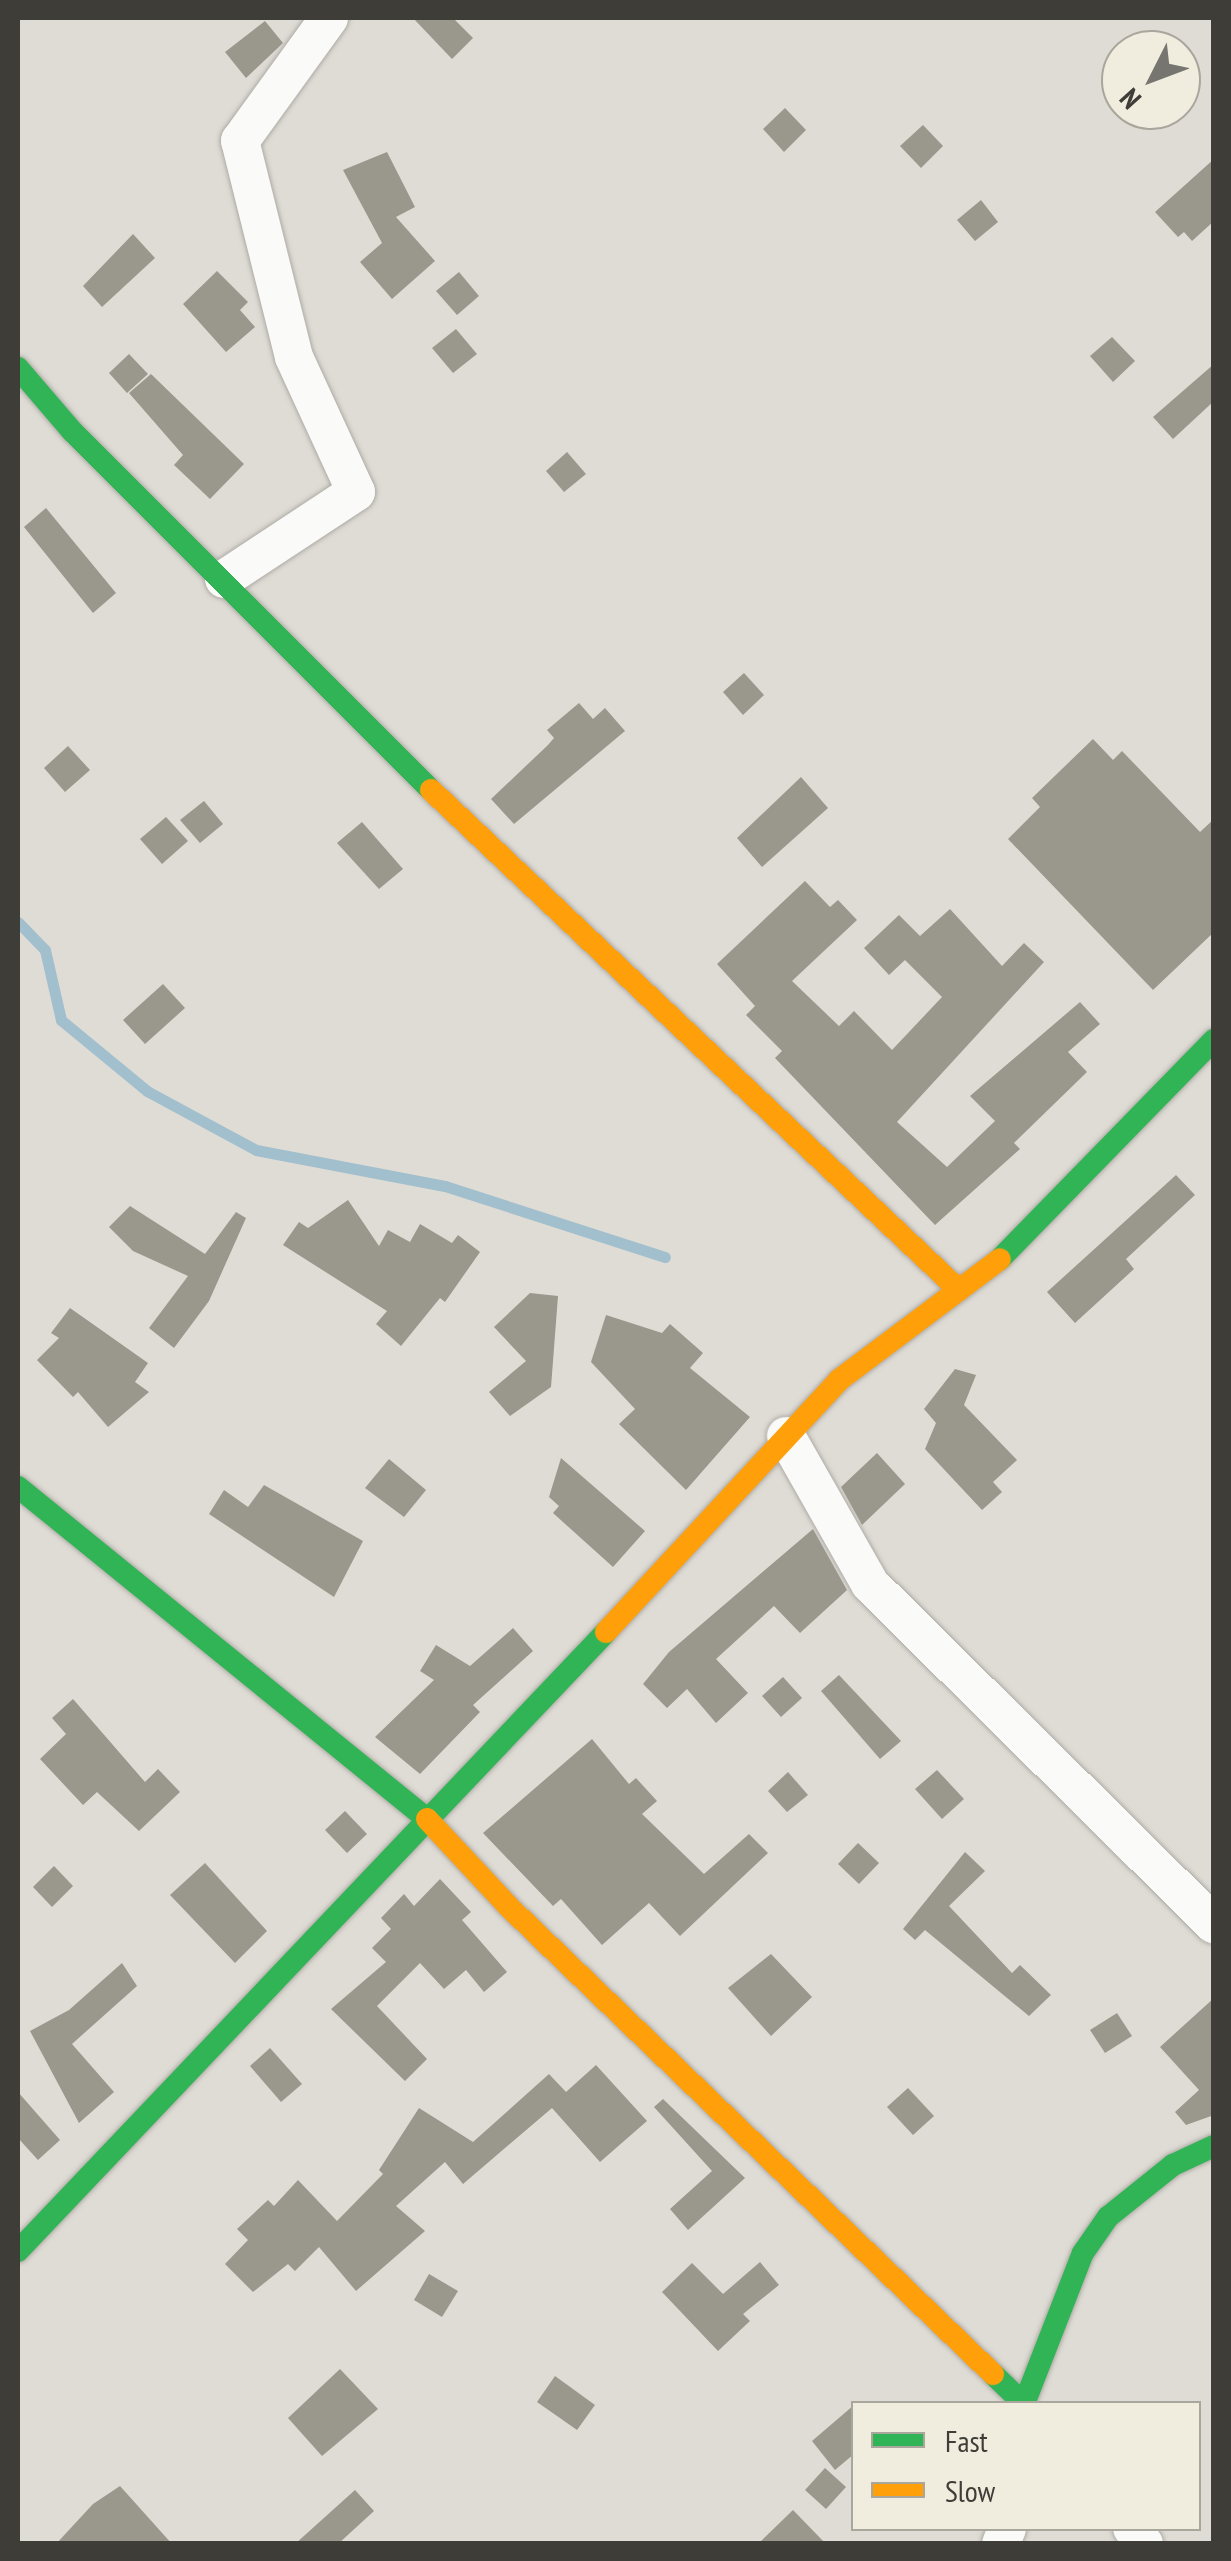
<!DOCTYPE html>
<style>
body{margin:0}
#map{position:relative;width:1231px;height:2561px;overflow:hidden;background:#dfdcd5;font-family:"PT Sans Narrow",sans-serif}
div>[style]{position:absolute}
.stream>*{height:11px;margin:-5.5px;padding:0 5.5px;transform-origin:5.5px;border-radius:5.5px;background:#a1bfcd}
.building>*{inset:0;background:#9a978c}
.roads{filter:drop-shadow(0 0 2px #aeaba6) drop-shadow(0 0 2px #aeaba6)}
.street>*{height:38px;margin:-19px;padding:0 19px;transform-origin:19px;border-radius:19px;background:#fafaf9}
.fast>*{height:22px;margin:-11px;padding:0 11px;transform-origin:11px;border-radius:11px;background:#30b455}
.slow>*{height:22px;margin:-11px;padding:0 11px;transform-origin:11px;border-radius:11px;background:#ff9f0a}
span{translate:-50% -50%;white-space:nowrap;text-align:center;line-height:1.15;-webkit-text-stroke:10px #f0ecde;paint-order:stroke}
.frame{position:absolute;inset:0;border:20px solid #3f3d38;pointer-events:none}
.legend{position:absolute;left:851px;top:2401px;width:350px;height:130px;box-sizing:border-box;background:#f0ecde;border:2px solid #a9a69c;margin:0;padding:12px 18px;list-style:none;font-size:30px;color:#3f3d38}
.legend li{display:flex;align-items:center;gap:20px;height:50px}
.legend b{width:50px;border:2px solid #a9a69c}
.north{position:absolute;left:1101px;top:30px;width:100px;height:100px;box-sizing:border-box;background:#f0ecde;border:2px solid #a9a69c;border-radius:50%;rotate:228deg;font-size:28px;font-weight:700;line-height:40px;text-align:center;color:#3f3d38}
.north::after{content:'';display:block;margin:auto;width:35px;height:45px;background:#77756f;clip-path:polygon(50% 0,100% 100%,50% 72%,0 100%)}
</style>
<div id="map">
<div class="stream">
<div style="left:18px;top:922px;width:39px;rotate:46deg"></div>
<div style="left:45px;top:950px;width:72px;rotate:77.1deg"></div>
<div style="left:61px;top:1020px;width:112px;rotate:39.5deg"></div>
<div style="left:147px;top:1091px;width:124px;rotate:28.4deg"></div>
<div style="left:256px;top:1150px;width:192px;rotate:10.8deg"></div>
<div style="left:445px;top:1186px;width:231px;rotate:17.9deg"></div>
</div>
<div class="building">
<div style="clip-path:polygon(413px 18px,453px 18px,473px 38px,452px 59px)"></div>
<div style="clip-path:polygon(265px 21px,283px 43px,246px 78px,225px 52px)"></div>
<div style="clip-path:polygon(785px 108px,806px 130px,784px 152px,763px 129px)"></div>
<div style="clip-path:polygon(923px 125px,943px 146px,921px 168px,900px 146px)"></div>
<div style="clip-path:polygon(387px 152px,415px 207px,396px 217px,435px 261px,392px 299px,360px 262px,382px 243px,343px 170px)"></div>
<div style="clip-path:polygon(1214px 159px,1214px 221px,1192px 241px,1184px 232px,1178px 237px,1155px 212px)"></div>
<div style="clip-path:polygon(981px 200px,998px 222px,975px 241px,957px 220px)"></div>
<div style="clip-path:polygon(133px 234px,155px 258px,102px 307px,83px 286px)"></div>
<div style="clip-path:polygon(217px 271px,248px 302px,240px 310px,255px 327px,226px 352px,183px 304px)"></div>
<div style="clip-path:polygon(459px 272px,479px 296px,457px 315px,436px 291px)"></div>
<div style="clip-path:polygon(456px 329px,477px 354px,453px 373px,432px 348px)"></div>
<div style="clip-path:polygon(1112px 337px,1135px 361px,1113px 382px,1090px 356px)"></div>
<div style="clip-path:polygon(129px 354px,148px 374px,127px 393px,109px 373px)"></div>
<div style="clip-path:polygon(1214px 364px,1214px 401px,1173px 439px,1153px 417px)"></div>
<div style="clip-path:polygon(151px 374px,244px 464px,210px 499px,174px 465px,183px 455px,129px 393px)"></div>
<div style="clip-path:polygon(567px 452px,586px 474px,564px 492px,546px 471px)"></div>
<div style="clip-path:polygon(46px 508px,116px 593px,93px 613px,24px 527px)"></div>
<div style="clip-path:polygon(744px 673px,764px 695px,743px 715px,723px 692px)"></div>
<div style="clip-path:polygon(579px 703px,593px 719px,605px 708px,625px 731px,514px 824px,491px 799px,548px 745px,554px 738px,547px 730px)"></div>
<div style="clip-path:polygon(1093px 739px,1113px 760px,1122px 751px,1200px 832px,1214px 819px,1214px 932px,1153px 990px,1008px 839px,1040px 807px,1032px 798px)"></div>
<div style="clip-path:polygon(68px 746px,90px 770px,65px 792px,44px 768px)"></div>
<div style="clip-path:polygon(801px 777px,828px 808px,762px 867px,737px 838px)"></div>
<div style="clip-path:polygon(204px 801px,223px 824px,200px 843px,180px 820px)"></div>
<div style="clip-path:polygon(166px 817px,188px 841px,162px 864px,140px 839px)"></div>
<div style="clip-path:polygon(362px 822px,403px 869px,379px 889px,337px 843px)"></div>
<div style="clip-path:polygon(805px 881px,830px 907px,838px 900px,857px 920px,792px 981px,839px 1026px,854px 1011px,892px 1050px,942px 997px,905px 960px,889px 975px,864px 948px,899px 915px,920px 936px,950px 909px,1002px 966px,1024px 943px,1044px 962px,897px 1122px,947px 1167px,995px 1121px,970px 1096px,1080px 1002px,1100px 1024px,1068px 1052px,1087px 1072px,1014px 1143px,1020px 1149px,935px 1225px,775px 1058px,782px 1051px,746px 1015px,755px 1006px,717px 964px)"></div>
<div style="clip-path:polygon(163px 984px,185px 1008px,145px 1044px,123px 1020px)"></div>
<div style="clip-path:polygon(1176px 1175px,1195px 1195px,1126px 1259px,1134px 1269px,1075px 1323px,1047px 1292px)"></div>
<div style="clip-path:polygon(348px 1200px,379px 1246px,388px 1230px,410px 1242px,420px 1224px,452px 1243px,458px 1235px,480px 1252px,445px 1302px,440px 1298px,401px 1346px,376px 1324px,387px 1311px,283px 1245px,299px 1222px,308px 1228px)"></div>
<div style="clip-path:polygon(130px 1206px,205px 1254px,236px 1212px,246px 1218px,209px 1301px,174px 1348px,149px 1328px,188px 1276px,133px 1251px,109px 1227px)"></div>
<div style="clip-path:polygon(530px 1293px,558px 1296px,551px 1387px,510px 1416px,489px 1392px,526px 1361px,494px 1327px)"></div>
<div style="clip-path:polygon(70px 1308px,148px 1363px,135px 1382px,149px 1392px,108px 1427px,78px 1392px,73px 1397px,37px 1360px,59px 1338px,51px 1333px)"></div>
<div style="clip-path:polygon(606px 1315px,662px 1333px,670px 1324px,703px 1353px,690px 1368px,750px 1417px,686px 1490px,619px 1424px,635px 1409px,591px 1362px)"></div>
<div style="clip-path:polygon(955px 1369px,976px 1375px,964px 1405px,1017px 1460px,993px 1482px,1002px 1492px,982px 1510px,925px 1449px,936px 1423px,924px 1409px)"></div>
<div style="clip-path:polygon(877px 1453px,905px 1484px,862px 1525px,841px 1487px)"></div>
<div style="clip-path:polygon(561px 1458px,645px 1531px,613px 1567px,553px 1513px,559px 1506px,549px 1497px)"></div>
<div style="clip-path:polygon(389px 1459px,426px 1490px,404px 1517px,365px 1488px)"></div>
<div style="clip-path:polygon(264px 1485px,363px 1541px,334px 1597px,209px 1514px,224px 1490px,248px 1507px)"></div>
<div style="clip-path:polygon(813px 1529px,847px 1590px,800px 1633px,774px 1606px,716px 1659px,748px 1693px,716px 1723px,687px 1689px,667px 1708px,643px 1684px,669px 1652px)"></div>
<div style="clip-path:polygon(513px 1628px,533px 1651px,473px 1705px,480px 1712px,420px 1774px,375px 1737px,434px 1680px,420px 1671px,436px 1645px,470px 1666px)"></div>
<div style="clip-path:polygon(839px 1675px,901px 1741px,880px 1759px,821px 1691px)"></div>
<div style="clip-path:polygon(783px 1677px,802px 1698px,781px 1717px,762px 1696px)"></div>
<div style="clip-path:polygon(73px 1699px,145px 1782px,158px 1769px,180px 1792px,139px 1831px,97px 1792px,83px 1805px,40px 1759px,66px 1734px,52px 1718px)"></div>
<div style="clip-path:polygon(592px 1739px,629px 1784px,636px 1778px,657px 1801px,642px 1814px,704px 1874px,749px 1834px,768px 1853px,680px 1936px,649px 1903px,602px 1945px,561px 1899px,553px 1906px,483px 1833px)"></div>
<div style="clip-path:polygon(937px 1770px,964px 1799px,942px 1819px,915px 1789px)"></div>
<div style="clip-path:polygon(788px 1772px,808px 1795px,787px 1812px,768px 1791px)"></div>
<div style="clip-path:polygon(345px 1811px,367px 1834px,347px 1853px,325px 1830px)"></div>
<div style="clip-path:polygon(858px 1843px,879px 1863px,859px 1884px,838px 1864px)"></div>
<div style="clip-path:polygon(965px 1852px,985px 1871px,949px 1906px,1012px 1973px,1020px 1965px,1051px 1995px,1029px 2016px,925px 1930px,915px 1940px,903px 1929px)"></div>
<div style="clip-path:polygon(205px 1863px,267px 1931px,235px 1963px,170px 1895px)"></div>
<div style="clip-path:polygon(54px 1866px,73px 1886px,52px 1907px,33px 1887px)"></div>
<div style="clip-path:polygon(440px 1879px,471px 1912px,462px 1920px,507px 1972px,484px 1992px,466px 1970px,444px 1989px,420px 1963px,377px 2006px,427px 2059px,405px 2081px,331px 2009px,386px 1962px,372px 1948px,391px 1929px,381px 1918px,404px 1894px,414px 1906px)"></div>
<div style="clip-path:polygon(771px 1954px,812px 1997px,771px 2036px,728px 1988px)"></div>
<div style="clip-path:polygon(122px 1963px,137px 1986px,72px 2044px,114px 2092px,79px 2123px,30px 2031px,69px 2010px)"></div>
<div style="clip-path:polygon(1214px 1998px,1214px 2115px,1186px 2125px,1175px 2112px,1199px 2090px,1160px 2047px)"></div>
<div style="clip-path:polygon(1117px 2013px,1132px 2036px,1105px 2053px,1090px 2030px)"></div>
<div style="clip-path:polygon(270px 2048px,302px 2084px,281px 2102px,250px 2066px)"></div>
<div style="clip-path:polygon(596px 2065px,647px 2121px,600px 2162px,552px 2108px,463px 2184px,445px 2162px,396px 2206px,425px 2231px,356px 2291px,319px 2247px,295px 2271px,288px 2264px,253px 2292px,225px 2264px,248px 2240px,237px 2229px,268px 2200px,274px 2206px,298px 2180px,337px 2221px,383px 2174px,379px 2170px,419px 2108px,473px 2142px,549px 2074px,566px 2092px)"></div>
<div style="clip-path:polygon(908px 2088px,934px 2116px,913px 2135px,887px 2107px)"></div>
<div style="clip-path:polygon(18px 2092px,60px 2140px,38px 2160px,18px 2138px)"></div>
<div style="clip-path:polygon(663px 2099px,745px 2178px,688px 2230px,670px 2209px,712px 2171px,654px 2107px)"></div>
<div style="clip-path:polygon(760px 2262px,779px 2285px,743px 2314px,750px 2321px,718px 2351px,662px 2292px,692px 2263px,723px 2294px)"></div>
<div style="clip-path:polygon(429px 2274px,458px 2291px,442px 2317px,414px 2300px)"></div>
<div style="clip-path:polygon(340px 2369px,378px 2409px,322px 2456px,288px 2418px)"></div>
<div style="clip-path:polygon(555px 2376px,595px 2405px,577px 2430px,537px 2402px)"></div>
<div style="clip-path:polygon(854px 2405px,854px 2454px,835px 2470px,812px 2441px)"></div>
<div style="clip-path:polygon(825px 2468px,846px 2487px,826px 2509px,805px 2490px)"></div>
<div style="clip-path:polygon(120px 2486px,172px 2544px,56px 2544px,93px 2504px)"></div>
<div style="clip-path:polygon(355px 2490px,374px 2511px,338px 2544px,295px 2544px)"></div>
<div style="clip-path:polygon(793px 2510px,826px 2544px,758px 2544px)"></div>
</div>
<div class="roads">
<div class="street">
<div style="left:224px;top:579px;width:158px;rotate:-33.4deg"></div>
<div style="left:356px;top:492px;width:149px;rotate:-114.7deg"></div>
<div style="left:294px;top:357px;width:223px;rotate:-104deg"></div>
<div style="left:240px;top:141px;width:152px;rotate:-54.1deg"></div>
<div style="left:786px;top:1436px;width:170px;rotate:60.4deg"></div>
<div style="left:870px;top:1584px;width:484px;rotate:44.7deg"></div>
<div style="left:1132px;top:2528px;width:20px;rotate:53deg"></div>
<div style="left:1001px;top:2544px;width:17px;rotate:-69deg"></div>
</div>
<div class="fast">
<div style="left:18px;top:368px;width:83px;rotate:49.4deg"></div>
<div style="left:72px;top:431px;width:508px;rotate:45deg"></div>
<div style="left:1000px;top:1259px;width:306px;rotate:-45.7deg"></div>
<div style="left:18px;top:1487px;width:527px;rotate:39.07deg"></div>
<div style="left:18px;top:2251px;width:854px;rotate:-46.47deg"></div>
<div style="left:993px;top:2374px;width:43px;rotate:44.1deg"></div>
<div style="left:1024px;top:2404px;width:162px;rotate:-68.7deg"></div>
<div style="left:1083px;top:2253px;width:44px;rotate:-55.2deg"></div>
<div style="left:1108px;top:2217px;width:83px;rotate:-38.7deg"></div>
<div style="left:1173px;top:2165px;width:45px;rotate:-24.9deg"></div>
</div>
<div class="slow">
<div style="left:431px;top:790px;width:727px;rotate:43.44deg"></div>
<div style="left:606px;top:1632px;width:343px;rotate:-47.2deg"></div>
<div style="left:839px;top:1380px;width:201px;rotate:-36.9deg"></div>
<div style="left:427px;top:1819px;width:119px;rotate:47deg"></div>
<div style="left:508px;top:1906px;width:674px;rotate:43.98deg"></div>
</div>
</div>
<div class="frame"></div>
<ul class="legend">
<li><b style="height:12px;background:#30b455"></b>Fast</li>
<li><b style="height:12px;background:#ff9f0a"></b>Slow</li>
</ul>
<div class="north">N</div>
</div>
